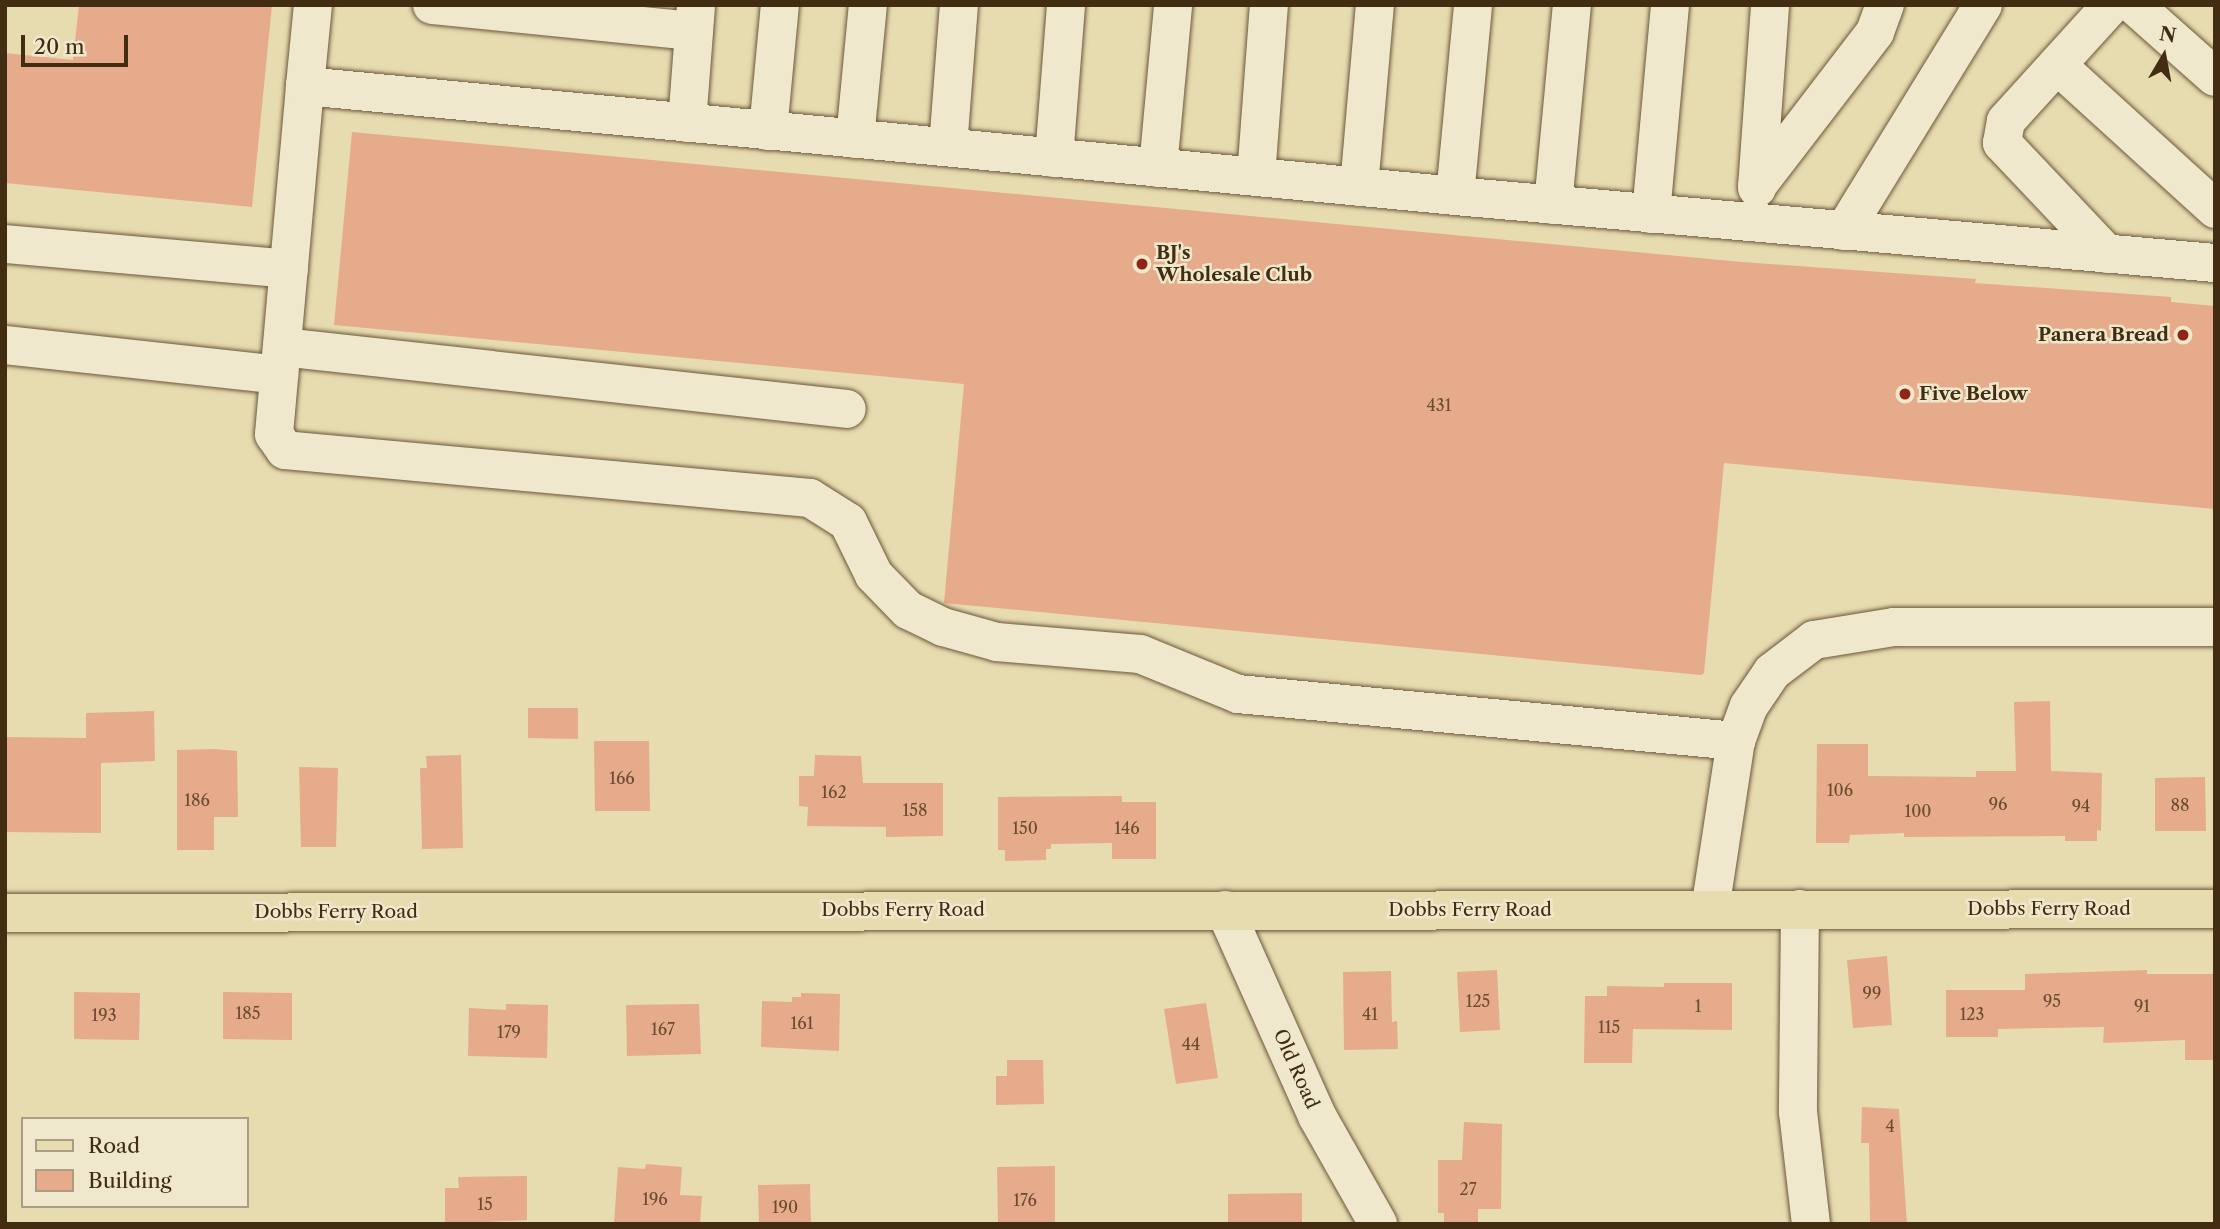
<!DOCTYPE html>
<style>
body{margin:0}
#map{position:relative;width:2220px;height:1229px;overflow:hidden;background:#e7dbb0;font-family:"Libre Caslon Text",serif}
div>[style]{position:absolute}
.building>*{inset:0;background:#e6ab8b}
.roads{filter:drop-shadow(0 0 2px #6b583a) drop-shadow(0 0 2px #6b583a)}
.minor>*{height:38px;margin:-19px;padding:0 19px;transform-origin:19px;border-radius:19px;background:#efe8cc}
.major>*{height:38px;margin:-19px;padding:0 19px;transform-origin:19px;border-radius:19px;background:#e7dbb0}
.dots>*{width:19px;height:19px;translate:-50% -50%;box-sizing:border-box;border:4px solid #efe8cc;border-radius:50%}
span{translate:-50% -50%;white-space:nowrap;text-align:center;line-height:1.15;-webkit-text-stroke:5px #efe8cc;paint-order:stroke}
.number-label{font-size:16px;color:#6b4c30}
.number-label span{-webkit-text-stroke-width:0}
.poi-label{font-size:19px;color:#422d12;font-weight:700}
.left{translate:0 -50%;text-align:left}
.right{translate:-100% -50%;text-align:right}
.street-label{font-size:19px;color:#422d12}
.frame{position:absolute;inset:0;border:7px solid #422d12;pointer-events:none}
.legend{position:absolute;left:21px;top:1117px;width:228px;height:91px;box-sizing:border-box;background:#efe8cc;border:2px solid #aa9d82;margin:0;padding:9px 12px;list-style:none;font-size:21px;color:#422d12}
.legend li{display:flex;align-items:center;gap:14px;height:35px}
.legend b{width:35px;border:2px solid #aa9d82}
.north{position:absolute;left:2129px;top:21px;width:70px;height:70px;-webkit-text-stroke:5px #efe8cc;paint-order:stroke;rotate:10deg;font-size:19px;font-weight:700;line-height:28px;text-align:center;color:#422d12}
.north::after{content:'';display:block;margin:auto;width:24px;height:32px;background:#422d12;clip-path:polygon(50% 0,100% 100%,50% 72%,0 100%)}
.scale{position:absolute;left:21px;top:35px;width:107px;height:32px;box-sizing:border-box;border:4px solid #422d12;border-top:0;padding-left:9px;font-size:21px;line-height:24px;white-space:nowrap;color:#422d12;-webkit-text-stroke:5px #efe8cc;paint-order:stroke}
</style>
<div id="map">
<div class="building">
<div style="clip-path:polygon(79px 5px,272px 5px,252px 207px,5px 183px,5px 53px,73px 60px)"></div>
<div style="clip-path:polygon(352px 132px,1742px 262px,1976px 279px,1975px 283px,2171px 297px,2171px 302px,2215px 306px,2215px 509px,1724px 463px,1704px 673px,1701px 675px,944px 603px,964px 384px,334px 325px)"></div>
<div style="clip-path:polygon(2050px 701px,2051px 771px,2102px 773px,2101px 831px,2097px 830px,2097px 841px,2065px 841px,2065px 836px,1904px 837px,1904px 833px,1850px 835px,1849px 843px,1816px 843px,1817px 744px,1868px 744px,1868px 776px,1976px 777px,1976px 771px,2016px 771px,2014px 702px)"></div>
<div style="clip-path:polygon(528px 708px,578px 708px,578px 739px,528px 738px)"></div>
<div style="clip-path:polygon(154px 711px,155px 761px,101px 763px,101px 833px,5px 832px,5px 737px,86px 738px,86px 713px)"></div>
<div style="clip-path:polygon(594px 741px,649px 741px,650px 811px,595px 811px)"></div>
<div style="clip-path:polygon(214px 749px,237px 751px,238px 817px,214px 817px,214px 850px,177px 850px,177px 750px)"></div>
<div style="clip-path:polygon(461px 755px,463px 848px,422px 849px,420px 768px,427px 768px,426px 756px)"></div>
<div style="clip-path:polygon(815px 755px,861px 756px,863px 783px,943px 783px,943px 836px,886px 837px,886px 827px,807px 826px,808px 807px,799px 806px,799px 776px,814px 776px)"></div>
<div style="clip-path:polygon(299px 767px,338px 768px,336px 847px,301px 847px)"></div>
<div style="clip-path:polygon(2205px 777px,2206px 831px,2155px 831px,2155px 778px)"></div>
<div style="clip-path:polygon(1122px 796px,1122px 802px,1156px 802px,1156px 859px,1112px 859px,1112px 843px,1051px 844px,1051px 849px,1046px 849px,1046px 860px,1005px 861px,1005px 850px,998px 850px,998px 797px)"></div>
<div style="clip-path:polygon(1887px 956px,1892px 1025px,1853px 1028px,1847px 960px)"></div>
<div style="clip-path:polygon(1497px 970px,1500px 1030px,1460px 1032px,1457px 972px)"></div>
<div style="clip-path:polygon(2147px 970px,2147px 974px,2215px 974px,2215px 1060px,2185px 1060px,2185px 1040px,2103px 1043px,2104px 1027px,1998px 1029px,1998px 1037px,1946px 1037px,1946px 990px,2025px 990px,2025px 974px)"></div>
<div style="clip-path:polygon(1391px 971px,1392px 1022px,1397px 1021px,1398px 1049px,1344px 1050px,1343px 972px)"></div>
<div style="clip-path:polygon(1664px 983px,1732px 983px,1732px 1030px,1633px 1029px,1632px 1063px,1584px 1063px,1585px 996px,1607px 996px,1607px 986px,1664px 987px)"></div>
<div style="clip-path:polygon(74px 992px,140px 993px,139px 1040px,74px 1039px)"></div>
<div style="clip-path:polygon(223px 992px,292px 993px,292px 1040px,223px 1039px)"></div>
<div style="clip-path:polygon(801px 993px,840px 994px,839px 1051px,761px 1047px,762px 1001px,792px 1002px,792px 997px,801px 997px)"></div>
<div style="clip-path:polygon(1206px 1003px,1218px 1078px,1176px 1084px,1164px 1009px)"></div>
<div style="clip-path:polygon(506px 1004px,548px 1005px,547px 1058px,468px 1056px,469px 1008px,506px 1010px)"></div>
<div style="clip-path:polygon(699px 1004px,701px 1054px,627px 1056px,626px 1005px)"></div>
<div style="clip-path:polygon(1007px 1060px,1043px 1060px,1044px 1104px,996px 1105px,996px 1076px,1007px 1076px)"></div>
<div style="clip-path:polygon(1862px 1107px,1899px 1109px,1907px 1224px,1870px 1224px,1869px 1143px,1861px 1143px)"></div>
<div style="clip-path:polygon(1464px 1122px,1502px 1124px,1501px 1209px,1478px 1209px,1478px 1224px,1444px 1224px,1444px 1213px,1438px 1213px,1438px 1160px,1462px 1160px)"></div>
<div style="clip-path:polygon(646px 1164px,682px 1167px,680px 1195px,702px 1196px,700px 1224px,614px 1224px,618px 1167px,645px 1169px)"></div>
<div style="clip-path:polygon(1055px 1166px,1055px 1224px,998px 1224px,997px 1167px)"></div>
<div style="clip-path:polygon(527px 1176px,527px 1220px,445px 1224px,445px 1188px,459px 1188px,458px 1177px)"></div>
<div style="clip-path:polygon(810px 1184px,811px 1224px,759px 1224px,758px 1185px)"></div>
<div style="clip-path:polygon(1302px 1193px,1302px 1224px,1228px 1224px,1228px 1194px)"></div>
</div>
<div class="roads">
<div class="minor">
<div style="left:432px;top:5px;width:263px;rotate:5.7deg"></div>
<div style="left:2134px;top:5px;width:108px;rotate:41.6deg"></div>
<div style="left:2057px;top:65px;width:214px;rotate:42.3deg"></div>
<div style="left:305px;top:86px;width:81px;rotate:-84.4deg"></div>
<div style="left:687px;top:123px;width:116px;rotate:-85.6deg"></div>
<div style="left:768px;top:131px;width:127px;rotate:-84.6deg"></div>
<div style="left:855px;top:139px;width:135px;rotate:-84.5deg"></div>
<div style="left:948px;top:147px;width:142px;rotate:-85.6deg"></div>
<div style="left:1054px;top:158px;width:153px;rotate:-85.5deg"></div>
<div style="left:1158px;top:168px;width:164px;rotate:-84.7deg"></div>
<div style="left:1256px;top:177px;width:172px;rotate:-85.7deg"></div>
<div style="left:1757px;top:186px;width:194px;rotate:-52.5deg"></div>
<div style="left:1875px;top:32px;width:29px;rotate:-70deg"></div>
<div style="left:1359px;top:187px;width:183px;rotate:-85deg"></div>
<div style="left:1757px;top:188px;width:183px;rotate:-85.9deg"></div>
<div style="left:1455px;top:196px;width:192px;rotate:-84.6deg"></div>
<div style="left:1553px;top:205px;width:201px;rotate:-84.6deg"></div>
<div style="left:1651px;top:214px;width:210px;rotate:-84.8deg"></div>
<div style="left:1844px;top:231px;width:265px;rotate:-58.4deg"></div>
<div style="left:5px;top:244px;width:285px;rotate:5deg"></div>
<div style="left:2107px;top:254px;width:153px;rotate:-133.4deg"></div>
<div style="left:2002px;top:143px;width:22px;rotate:-80deg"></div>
<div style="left:2006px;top:121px;width:156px;rotate:-47.8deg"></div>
<div style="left:5px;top:345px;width:276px;rotate:6.2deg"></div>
<div style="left:282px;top:347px;width:568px;rotate:6.26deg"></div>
<div style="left:1736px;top:741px;width:500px;rotate:-174.61deg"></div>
<div style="left:1238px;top:694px;width:106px;rotate:-157.8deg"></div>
<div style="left:1140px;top:654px;width:144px;rotate:-175.2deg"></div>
<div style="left:997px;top:642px;width:56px;rotate:-164.5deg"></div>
<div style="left:943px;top:627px;width:39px;rotate:-154deg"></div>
<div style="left:908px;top:610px;width:49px;rotate:-134.2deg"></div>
<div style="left:874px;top:575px;width:59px;rotate:-116.1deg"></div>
<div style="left:848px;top:522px;width:45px;rotate:-147.7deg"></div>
<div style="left:810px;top:498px;width:527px;rotate:-174.78deg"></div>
<div style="left:285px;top:450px;width:19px;rotate:-125deg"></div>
<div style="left:274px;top:434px;width:349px;rotate:-84.9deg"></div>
<div style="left:305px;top:86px;width:1155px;rotate:5.46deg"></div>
<div style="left:1455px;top:196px;width:763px;rotate:5.04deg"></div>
<div style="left:1800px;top:909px;width:203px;rotate:90.6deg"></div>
<div style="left:1798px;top:1112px;width:113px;rotate:83.4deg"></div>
<div style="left:1225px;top:910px;width:226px;rotate:65.9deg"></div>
<div style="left:1317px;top:1116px;width:124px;rotate:60.5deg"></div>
<div style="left:1710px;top:910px;width:171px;rotate:-81.3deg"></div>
<div style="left:1736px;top:741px;width:37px;rotate:-70deg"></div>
<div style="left:1749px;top:706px;width:41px;rotate:-55.9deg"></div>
<div style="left:1772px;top:672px;width:53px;rotate:-37.3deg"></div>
<div style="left:1814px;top:640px;width:81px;rotate:-9.2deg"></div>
<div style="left:1894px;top:627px;width:321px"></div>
</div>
<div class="major">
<div style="left:5px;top:913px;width:2210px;rotate:-0.1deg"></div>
</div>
</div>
<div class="dots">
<div style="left:1142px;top:264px;background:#8f2418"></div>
<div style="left:2183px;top:335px;background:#8f2418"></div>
<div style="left:1905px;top:394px;background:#8f2418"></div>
</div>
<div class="number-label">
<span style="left:1439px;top:405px">431</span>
<span style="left:622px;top:778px">166</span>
<span style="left:1840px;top:790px">106</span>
<span style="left:834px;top:792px">162</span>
<span style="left:197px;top:800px">186</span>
<span style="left:1998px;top:804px">96</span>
<span style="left:2180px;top:805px">88</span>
<span style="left:2081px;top:806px">94</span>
<span style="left:915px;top:810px">158</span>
<span style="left:1918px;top:811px">100</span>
<span style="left:1025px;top:828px">150</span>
<span style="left:1127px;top:828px">146</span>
<span style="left:1872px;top:993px">99</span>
<span style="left:1478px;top:1001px">125</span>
<span style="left:2052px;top:1001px">95</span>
<span style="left:1698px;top:1006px">1</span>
<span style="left:2142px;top:1006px">91</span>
<span style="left:248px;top:1013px">185</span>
<span style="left:1370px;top:1014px">41</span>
<span style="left:1972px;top:1014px">123</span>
<span style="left:104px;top:1015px">193</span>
<span style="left:802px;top:1023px">161</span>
<span style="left:1609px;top:1027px">115</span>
<span style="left:663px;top:1029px">167</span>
<span style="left:509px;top:1032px">179</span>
<span style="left:1191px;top:1044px">44</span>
<span style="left:1890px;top:1126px">4</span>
<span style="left:1468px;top:1189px">27</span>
<span style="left:655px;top:1199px">196</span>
<span style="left:1025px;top:1200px">176</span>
<span style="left:485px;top:1204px">15</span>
<span style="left:785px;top:1207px">190</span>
</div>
<div class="poi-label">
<span class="left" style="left:1156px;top:264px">BJ's<br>Wholesale Club</span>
<span class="right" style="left:2169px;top:335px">Panera Bread</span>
<span class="left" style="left:1919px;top:394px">Five Below</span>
</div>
<div class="street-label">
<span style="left:2049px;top:909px">Dobbs Ferry Road</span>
<span style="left:903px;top:910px">Dobbs Ferry Road</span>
<span style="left:1470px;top:910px">Dobbs Ferry Road</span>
<span style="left:336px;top:912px">Dobbs Ferry Road</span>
<span style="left:1296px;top:1069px;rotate:66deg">Old Road</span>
</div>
<div class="frame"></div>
<ul class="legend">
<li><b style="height:9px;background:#e7dbb0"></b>Road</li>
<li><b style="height:19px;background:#e6ab8b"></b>Building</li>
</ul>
<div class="north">N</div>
<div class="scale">20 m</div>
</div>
